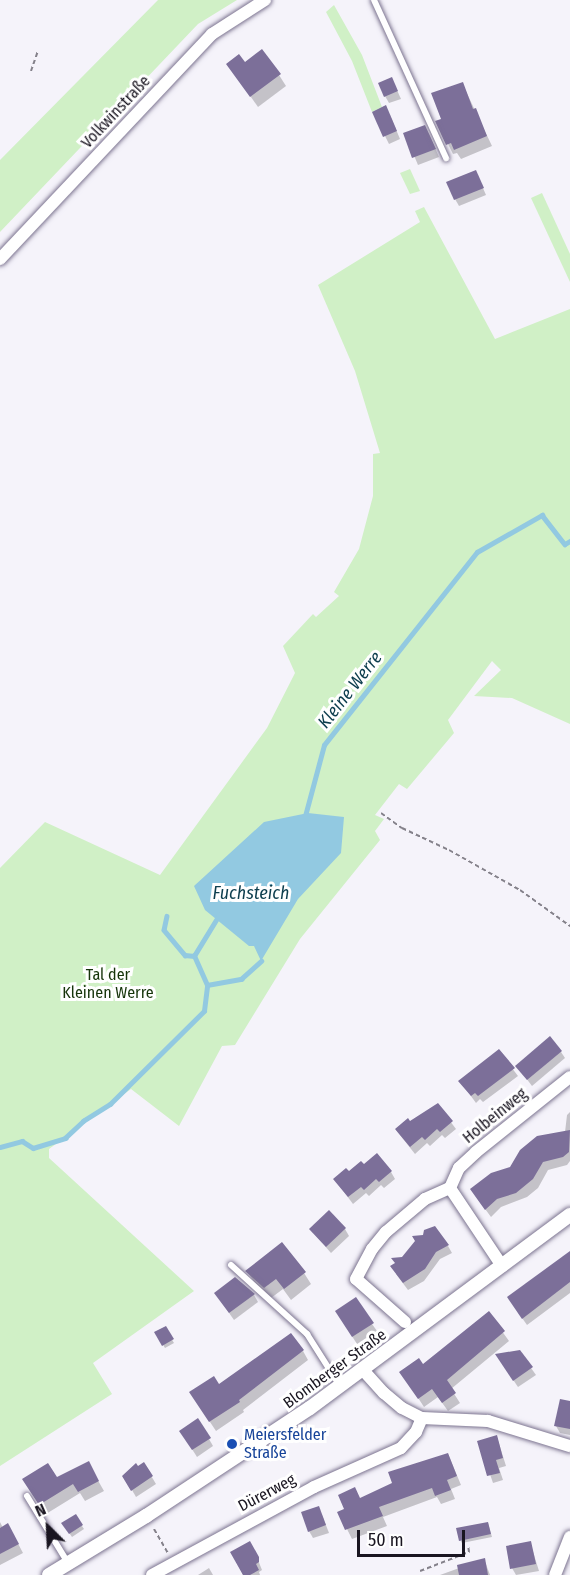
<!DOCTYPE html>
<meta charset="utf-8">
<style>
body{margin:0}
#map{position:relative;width:570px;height:1575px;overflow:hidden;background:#f5f3fa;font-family:"Fira Sans Condensed",sans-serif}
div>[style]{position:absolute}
.green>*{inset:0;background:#d0f0c6}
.water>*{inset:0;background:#92c9e1}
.shadow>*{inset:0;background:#0003}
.stream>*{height:4.5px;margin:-2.25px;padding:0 2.25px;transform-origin:2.25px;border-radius:2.25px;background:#92c9e1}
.building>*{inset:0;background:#7c6f99}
.path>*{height:2px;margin-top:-1px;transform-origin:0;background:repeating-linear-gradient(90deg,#84818a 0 4.5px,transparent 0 7.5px)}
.roads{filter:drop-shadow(0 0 2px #7c7490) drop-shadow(0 0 2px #7c7490)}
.service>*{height:6px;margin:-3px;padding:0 3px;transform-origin:3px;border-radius:3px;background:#fff}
.minor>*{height:12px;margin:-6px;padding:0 6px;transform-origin:6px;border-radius:6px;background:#fff}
.tertiary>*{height:14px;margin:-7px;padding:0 7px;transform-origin:7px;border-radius:7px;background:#fff}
.dots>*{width:16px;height:16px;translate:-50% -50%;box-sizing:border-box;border:3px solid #fff;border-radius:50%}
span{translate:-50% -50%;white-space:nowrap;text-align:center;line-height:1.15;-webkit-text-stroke:6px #fff;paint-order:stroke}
.street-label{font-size:16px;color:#191520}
.park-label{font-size:16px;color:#16340a}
.transit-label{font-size:16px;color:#164399}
.left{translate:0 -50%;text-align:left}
.water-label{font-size:18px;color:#0d3e4e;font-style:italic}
.north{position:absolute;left:18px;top:1497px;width:60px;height:60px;-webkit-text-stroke:4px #fff;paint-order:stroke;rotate:336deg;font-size:16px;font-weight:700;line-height:24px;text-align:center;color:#191520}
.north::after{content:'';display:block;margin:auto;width:21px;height:27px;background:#191520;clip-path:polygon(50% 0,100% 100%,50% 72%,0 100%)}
.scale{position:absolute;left:357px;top:1530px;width:108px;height:27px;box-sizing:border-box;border:3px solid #191520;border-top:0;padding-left:8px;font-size:18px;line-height:21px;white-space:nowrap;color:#191520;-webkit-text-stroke:4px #fff;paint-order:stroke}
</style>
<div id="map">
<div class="green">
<div style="clip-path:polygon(158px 0,237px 0,198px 24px,0 232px,0 160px)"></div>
<div style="clip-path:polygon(334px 5px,362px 55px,382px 107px,372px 112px,352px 61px,326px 12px)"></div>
<div style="clip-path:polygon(410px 169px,420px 191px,410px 194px,400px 173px)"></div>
<div style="clip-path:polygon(542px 193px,570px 254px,570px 282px,531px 198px)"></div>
<div style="clip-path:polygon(424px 207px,495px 339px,570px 309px,570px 724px,512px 698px,474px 696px,501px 670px,492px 661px,448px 720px,454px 733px,407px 789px,399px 784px,375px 815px,384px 819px,375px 831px,380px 840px,300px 939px,235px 1045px,222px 1046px,179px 1126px,131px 1089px,49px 1149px,49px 1158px,194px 1291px,93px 1363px,112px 1394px,0 1466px,0 868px,45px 822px,160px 875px,267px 728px,295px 673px,283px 646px,313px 614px,316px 617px,339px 596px,334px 592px,359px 549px,373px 496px,373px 454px,380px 453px,355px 371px,318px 285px,420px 222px,415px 211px)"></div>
</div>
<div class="water">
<div style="clip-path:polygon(308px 813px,344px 817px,341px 853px,298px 899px,261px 961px,254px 946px,249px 946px,205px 910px,194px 886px,264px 822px)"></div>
</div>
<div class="shadow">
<div style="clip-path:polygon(228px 64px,245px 64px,279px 75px,286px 86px,258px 107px)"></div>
<div style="clip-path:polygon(392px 79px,401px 99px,389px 103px,385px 96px)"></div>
<div style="clip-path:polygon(462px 83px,492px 146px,461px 159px,457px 153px,453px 154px,437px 122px,442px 120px)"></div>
<div style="clip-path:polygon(390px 115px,400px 139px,389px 144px,385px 136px)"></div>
<div style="clip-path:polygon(405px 134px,429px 134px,439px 157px,418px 165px)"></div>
<div style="clip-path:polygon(476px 172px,486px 195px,459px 206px,455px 199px)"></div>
<div style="clip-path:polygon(499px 1051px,518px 1076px,483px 1102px,480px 1099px,476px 1103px,460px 1081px)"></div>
<div style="clip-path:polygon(561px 1052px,565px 1058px,532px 1086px,517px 1066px)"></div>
<div style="clip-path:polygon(438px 1105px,456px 1129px,445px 1138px,442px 1135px,430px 1146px,427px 1143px,415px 1154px,396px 1130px)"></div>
<div style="clip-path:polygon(570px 1112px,570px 1161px,567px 1165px,548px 1170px,538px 1188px,527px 1197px,501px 1207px,491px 1217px,477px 1198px,511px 1169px,565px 1132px,567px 1115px)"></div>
<div style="clip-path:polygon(364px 1166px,391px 1172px,395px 1179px,384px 1188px,381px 1185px,369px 1196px,366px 1193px,353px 1204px,335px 1180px)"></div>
<div style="clip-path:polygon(345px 1229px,349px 1236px,331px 1253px,311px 1230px)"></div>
<div style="clip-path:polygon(417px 1241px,448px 1246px,452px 1253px,440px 1259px,424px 1281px,408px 1290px,396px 1274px,403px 1258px)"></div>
<div style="clip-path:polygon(570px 1254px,570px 1293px,527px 1325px,513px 1305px)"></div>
<div style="clip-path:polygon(247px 1271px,304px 1273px,311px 1284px,291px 1300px,283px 1289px,271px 1298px,254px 1282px)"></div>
<div style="clip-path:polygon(236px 1280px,254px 1295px,258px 1302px,234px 1320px,220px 1300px)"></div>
<div style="clip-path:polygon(489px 1313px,509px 1341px,451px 1389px,460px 1403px,448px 1411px,438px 1397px,424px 1407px,407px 1381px)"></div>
<div style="clip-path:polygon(341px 1319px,372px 1324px,377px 1331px,357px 1344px)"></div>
<div style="clip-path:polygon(165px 1328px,174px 1343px,165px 1348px,156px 1333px)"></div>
<div style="clip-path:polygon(303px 1351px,308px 1360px,243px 1410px,244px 1412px,216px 1431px,196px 1401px,219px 1386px)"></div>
<div style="clip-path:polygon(519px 1351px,536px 1375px,518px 1387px,501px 1362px)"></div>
<div style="clip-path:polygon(570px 1403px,570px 1435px,560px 1433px,556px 1426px)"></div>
<div style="clip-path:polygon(497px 1437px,506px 1466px,499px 1468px,503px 1480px,493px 1483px,479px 1442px)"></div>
<div style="clip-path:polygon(185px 1438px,209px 1439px,213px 1446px,197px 1457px)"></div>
<div style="clip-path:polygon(448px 1454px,461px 1485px,451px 1489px,455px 1499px,441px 1504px,437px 1497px,383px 1517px,387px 1526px,352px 1539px,339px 1513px)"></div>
<div style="clip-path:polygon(88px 1463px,104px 1491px,85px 1501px,80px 1493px,46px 1514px,30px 1489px,57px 1479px)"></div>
<div style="clip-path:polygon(144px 1464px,156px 1484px,136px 1497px,124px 1476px)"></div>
<div style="clip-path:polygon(322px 1515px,329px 1533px,313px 1538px,309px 1531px)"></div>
<div style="clip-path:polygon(75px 1516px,84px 1529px,72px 1537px,63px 1524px)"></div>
<div style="clip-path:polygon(0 1522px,3px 1528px,13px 1534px,23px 1553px,0 1565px)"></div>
<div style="clip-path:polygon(488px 1523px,492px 1537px,462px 1543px,460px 1540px)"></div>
<div style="clip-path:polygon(530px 1542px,539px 1571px,516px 1575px,512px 1568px)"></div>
<div style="clip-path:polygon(254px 1550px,262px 1570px,259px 1572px,260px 1575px,243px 1575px,232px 1552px)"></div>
<div style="clip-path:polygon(484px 1559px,490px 1575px,440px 1575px)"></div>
<div style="clip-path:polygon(209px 1568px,213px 1575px,198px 1575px)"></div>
</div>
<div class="stream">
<div style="left:305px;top:816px;width:73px;rotate:-75deg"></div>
<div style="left:324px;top:745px;width:246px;rotate:-51.6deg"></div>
<div style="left:477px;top:552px;width:75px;rotate:-29.6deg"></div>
<div style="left:542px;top:515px;width:37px;rotate:52deg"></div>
<div style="left:565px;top:544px;width:6px;rotate:-31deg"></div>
<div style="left:167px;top:916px;width:14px;rotate:102deg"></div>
<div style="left:164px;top:930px;width:33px;rotate:50deg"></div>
<div style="left:185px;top:955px;width:9px;rotate:6deg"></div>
<div style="left:207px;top:985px;width:35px;rotate:-10deg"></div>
<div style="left:241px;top:979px;width:27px;rotate:-42deg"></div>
<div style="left:0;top:1147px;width:23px;rotate:-15deg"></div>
<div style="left:22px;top:1141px;width:13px;rotate:32deg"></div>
<div style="left:33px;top:1148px;width:34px;rotate:-17deg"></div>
<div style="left:65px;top:1138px;width:25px;rotate:-43deg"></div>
<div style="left:83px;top:1121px;width:32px;rotate:-32deg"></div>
<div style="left:110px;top:1104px;width:132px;rotate:-44.7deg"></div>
<div style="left:204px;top:1011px;width:26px;rotate:-83deg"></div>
<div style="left:207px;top:985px;width:32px;rotate:-114deg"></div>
<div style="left:194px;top:956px;width:48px;rotate:-58.6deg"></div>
</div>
<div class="building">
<div style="clip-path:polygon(262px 49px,281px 74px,250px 97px,226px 64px,239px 54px,245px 62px)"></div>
<div style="clip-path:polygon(392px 77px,398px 91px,384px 97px,378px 83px)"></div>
<div style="clip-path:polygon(463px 82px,473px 109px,476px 108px,487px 136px,454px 150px,451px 143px,446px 145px,435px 121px,441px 119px,431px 93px)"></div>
<div style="clip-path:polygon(386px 105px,397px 131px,383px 137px,372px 112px)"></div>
<div style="clip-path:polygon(425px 125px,436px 149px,412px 158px,403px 133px)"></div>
<div style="clip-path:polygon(476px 170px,484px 188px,454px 200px,446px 182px)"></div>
<div style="clip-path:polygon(550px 1036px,562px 1051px,527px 1080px,515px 1066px)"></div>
<div style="clip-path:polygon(499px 1049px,515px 1068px,478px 1096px,475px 1093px,471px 1096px,458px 1081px)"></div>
<div style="clip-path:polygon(438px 1103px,453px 1121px,440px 1132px,437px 1129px,425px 1140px,422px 1137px,410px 1147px,395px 1129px,408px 1118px,410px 1121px)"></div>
<div style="clip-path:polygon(570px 1130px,569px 1152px,563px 1157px,543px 1162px,533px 1179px,516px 1193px,497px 1199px,485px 1210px,470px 1189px,491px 1173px,510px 1167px,520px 1150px,537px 1136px)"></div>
<div style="clip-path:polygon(377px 1153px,392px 1171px,379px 1182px,376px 1179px,364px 1190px,361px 1187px,348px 1197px,333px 1179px,346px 1168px,349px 1171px,361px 1161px,364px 1164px)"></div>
<div style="clip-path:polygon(329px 1210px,346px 1228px,326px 1247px,309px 1229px)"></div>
<div style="clip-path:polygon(435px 1226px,449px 1245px,436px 1252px,425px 1269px,403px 1283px,390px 1266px,395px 1263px,391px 1258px,402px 1257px,415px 1241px,412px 1236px,423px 1235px,424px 1230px)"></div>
<div style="clip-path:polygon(282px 1242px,306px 1272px,284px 1289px,276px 1279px,264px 1288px,245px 1271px)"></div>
<div style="clip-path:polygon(570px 1251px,570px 1282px,522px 1319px,507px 1297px)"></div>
<div style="clip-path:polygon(235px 1277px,255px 1294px,229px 1313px,214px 1293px)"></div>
<div style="clip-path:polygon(356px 1297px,374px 1323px,352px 1337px,335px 1311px)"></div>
<div style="clip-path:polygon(489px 1311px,505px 1331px,447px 1380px,456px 1393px,442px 1403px,432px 1389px,418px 1399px,399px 1372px,419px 1358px,423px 1364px)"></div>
<div style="clip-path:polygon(166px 1326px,174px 1339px,162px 1346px,154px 1332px)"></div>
<div style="clip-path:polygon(291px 1333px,304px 1350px,239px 1400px,240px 1402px,209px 1422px,189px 1392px,214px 1376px,219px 1384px)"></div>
<div style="clip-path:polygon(520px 1350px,533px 1367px,513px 1381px,495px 1354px)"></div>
<div style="clip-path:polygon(560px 1399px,570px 1401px,570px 1429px,554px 1426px)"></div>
<div style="clip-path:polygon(198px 1418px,211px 1438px,192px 1450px,179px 1431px)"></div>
<div style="clip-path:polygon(497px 1435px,503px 1458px,496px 1460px,500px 1473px,487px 1476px,477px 1441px)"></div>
<div style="clip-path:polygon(448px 1453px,457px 1476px,447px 1480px,451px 1490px,435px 1496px,432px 1488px,379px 1507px,383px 1516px,345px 1530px,337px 1512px,344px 1509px,338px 1495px,355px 1487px,360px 1498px,392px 1483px,388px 1472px)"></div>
<div style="clip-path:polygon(89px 1461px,99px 1481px,78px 1492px,73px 1484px,39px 1505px,22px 1479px,48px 1463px,57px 1477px)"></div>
<div style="clip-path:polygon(144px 1462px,153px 1476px,131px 1491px,122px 1476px,136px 1463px,138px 1466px)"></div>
<div style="clip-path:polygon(319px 1506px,326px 1525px,308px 1532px,301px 1512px)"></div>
<div style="clip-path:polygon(76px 1514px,83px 1525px,69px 1534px,61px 1523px)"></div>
<div style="clip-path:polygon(488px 1522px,491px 1534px,459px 1541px,456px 1528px)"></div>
<div style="clip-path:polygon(8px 1523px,19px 1544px,0 1554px,0 1528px)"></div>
<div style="clip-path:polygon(250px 1541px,259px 1557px,259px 1562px,256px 1564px,259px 1570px,250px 1575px,243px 1575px,230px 1552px)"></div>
<div style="clip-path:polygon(531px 1541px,536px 1564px,510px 1569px,506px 1546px)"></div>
<div style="clip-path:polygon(485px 1558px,488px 1575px,459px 1575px,457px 1565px)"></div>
</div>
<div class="path">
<div style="left:31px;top:71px;width:21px;rotate:-71deg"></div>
<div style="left:381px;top:813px;width:26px;rotate:36deg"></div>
<div style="left:402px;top:828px;width:52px;rotate:25.1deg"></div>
<div style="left:449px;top:850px;width:81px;rotate:29.4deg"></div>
<div style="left:520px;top:890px;width:62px;rotate:35.8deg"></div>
<div style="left:154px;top:1529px;width:28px;rotate:60deg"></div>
<div style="left:420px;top:1571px;width:53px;rotate:-21.2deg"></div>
<div style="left:469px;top:1552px;width:7px;rotate:-98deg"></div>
</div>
<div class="roads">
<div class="service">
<div style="left:374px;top:0;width:174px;rotate:65.5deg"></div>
<div style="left:231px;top:1265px;width:103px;rotate:42.2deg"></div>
<div style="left:307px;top:1334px;width:62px;rotate:57.6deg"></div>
<div style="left:27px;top:1496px;width:79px;rotate:58.5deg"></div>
</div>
<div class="minor">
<div style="left:0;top:259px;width:309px;rotate:-46.7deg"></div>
<div style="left:212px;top:34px;width:63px;rotate:-32.7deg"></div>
<div style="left:450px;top:1188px;width:94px;rotate:56.3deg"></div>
<div style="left:405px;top:1322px;width:65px;rotate:-138.7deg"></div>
<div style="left:356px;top:1279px;width:34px;rotate:-62deg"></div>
<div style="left:372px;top:1249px;width:22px;rotate:-51deg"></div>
<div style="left:386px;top:1232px;width:51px;rotate:-40.2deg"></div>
<div style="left:425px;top:1199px;width:27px;rotate:-24deg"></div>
<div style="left:450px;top:1188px;width:22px;rotate:-66deg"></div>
<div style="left:459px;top:1168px;width:23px;rotate:-43deg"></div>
<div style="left:476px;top:1152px;width:120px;rotate:-38.6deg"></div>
<div style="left:363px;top:1370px;width:31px;rotate:48deg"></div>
<div style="left:384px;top:1393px;width:23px;rotate:40deg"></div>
<div style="left:402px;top:1408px;width:22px;rotate:27deg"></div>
<div style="left:422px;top:1418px;width:66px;rotate:2.6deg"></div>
<div style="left:488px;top:1421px;width:86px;rotate:17deg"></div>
<div style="left:152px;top:1575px;width:184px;rotate:-28.5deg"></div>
<div style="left:314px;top:1487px;width:95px;rotate:-24.1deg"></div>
<div style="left:401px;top:1448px;width:22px;rotate:-47deg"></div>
<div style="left:416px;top:1432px;width:15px;rotate:-67deg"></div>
<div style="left:555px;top:1575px;width:41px;rotate:-68.5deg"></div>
</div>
<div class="tertiary">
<div style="left:49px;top:1575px;width:114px;rotate:-31.3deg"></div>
<div style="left:146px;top:1516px;width:196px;rotate:-33.4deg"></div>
<div style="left:310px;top:1408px;width:324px;rotate:-36.6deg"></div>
</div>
</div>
<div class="dots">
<div style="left:232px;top:1444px;background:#1a4fb4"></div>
</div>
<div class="street-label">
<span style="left:116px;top:112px;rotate:-47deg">Volkwinstraße</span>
<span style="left:495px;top:1116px;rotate:-39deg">Holbeinweg</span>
<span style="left:335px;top:1369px;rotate:-36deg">Blomberger Straße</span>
<span style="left:267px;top:1493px;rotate:-28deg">Dürerweg</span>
</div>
<div class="park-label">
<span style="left:108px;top:984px">Tal der<br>Kleinen Werre</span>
</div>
<div class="transit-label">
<span class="left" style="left:244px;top:1444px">Meiersfelder<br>Straße</span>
</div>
<div class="water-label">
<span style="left:350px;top:690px;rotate:-52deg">Kleine Werre</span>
<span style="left:251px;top:893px">Fuchsteich</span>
</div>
<div class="north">N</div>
<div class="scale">50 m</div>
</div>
